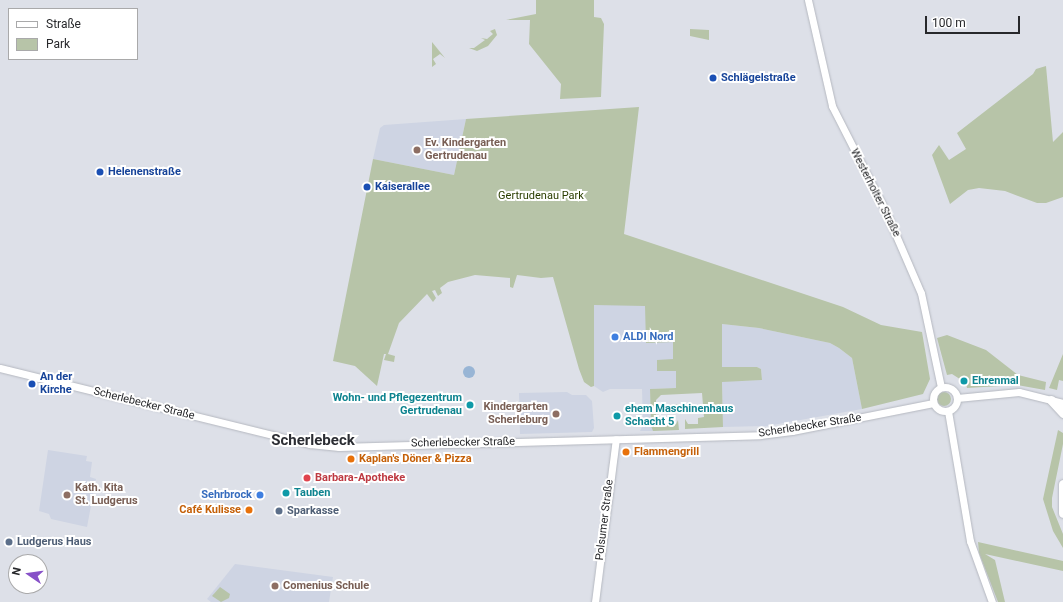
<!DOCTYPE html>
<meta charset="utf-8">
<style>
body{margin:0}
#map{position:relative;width:1063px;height:602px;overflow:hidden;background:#dde0e8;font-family:Roboto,sans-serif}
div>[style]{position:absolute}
.built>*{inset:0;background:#ced4e3}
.green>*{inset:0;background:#b7c4a8}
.round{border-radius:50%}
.water>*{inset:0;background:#98b5d5}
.roads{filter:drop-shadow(0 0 1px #b5b8c0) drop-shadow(0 0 1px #b5b8c0)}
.tertiary>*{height:7px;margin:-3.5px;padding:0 3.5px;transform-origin:3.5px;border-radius:3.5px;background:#fff}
.tertiary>.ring{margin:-3.5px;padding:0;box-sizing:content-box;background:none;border:7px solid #fff;border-radius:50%}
.primary>*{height:9px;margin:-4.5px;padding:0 4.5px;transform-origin:4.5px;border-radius:4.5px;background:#fff}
.dots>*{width:11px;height:11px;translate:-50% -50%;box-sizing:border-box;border:2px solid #fff;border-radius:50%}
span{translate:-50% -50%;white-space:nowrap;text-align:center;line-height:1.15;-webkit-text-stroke:4px #fff;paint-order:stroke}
.transit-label{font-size:11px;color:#164399;font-weight:700}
.left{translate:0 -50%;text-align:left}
.education-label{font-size:11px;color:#785e54;font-weight:700}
.right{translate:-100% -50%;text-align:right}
.street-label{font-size:11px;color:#27282b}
.park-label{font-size:11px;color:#2a3e00}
.shop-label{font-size:11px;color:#366cbe;font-weight:700}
.culture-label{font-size:11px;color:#0d838f;font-weight:700}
.food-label{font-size:11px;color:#c56008;font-weight:700}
.health-label{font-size:11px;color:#be3a42;font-weight:700}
.service-label{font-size:11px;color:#4e5e75;font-weight:700}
.district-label{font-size:15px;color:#2b2d33;font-weight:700}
.legend{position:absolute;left:8px;top:8px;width:130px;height:52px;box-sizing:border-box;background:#fff;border:1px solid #a9a9aa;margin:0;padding:5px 7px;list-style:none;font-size:12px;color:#27282b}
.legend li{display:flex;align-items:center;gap:8px;height:20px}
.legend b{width:20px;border:1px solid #a9a9aa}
.north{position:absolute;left:8px;top:554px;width:40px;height:40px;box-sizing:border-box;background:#fff;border:1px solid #a9a9aa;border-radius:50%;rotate:283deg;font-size:11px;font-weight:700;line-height:16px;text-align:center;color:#27282b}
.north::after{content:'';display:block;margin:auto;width:14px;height:18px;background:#8751c8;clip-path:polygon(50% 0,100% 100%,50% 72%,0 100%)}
.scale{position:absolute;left:925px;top:16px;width:95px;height:18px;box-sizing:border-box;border:2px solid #27282b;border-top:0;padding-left:5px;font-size:12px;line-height:14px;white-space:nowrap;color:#27282b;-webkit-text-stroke:3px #fff;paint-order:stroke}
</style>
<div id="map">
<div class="built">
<div style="clip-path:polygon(466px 119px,454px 175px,373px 159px,380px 128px,384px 125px)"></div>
<div style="clip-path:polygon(632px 304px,646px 305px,673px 342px,673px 359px,657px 371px,676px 371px,676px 388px,650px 389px,651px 426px,655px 431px,640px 431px,643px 425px,642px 389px,610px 389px,603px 392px,594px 386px,593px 305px)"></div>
<div style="clip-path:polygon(722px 324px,759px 328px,830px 343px,839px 348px,852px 358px,862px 409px,767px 426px,723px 427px,722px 381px,762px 380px,761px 369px,757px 367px,722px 367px)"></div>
<div style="clip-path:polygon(567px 392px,572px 395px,586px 395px,592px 401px,594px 428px,592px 432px,520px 434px,519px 393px)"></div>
<div style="clip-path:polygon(48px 450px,87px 456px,86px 461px,92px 462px,90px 477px,96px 479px,87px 527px,51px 519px,49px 514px,39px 511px)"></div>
<div style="clip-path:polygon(235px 564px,333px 577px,329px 602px,211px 602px,207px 599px)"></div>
</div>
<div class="green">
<div style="clip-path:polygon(536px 0,594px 0,594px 17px,601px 18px,604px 24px,601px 97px,560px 99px,561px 84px,529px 44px,530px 20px,506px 20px,536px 14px)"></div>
<div style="clip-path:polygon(495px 29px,497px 35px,488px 46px,477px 51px,469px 48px,474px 48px,485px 40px,481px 38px,487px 39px,493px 34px,490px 31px)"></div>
<div style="clip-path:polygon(690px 29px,709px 30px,709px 40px,690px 36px)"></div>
<div style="clip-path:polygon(432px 42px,445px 58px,440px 54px,433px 59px,436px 64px,432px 67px)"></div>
<div style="clip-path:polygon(1046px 66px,1053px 142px,1063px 132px,1063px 197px,1046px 203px,1037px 203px,1005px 191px,979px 188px,968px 190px,950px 204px,932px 155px,939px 145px,949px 160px,966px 149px,957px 133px,1033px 74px,1036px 69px)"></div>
<div style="clip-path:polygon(639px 107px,624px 234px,843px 307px,881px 325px,922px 332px,930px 379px,923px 394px,862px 409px,852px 358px,839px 348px,830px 343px,759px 328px,722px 324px,722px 367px,757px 367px,761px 369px,762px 380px,722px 382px,723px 427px,685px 429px,685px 419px,688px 424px,698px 424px,698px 418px,704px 417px,702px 393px,661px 395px,656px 400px,656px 420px,663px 425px,676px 424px,678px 420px,679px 430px,653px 431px,651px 426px,650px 389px,676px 388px,676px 371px,657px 371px,657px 360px,673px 359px,673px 342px,646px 343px,645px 306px,594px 305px,594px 386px,591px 387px,584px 382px,579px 369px,553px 277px,541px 278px,517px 275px,513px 288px,510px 287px,510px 278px,475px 275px,448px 282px,440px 288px,442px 293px,438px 296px,435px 290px,432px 291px,436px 298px,433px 302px,427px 294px,399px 323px,388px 354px,395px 356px,394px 362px,384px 360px,386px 354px,384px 354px,377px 386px,355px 366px,333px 361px,373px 159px,454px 175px,466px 119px)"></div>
<div style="clip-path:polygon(947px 335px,986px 350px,1018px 375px,1046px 382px,1045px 390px,1017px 385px,967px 388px,966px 383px,952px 374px,947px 375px,937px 338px)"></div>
<div style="clip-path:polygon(1063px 354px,1063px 381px,1059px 380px,1057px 390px,1049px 388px)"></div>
<div class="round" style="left:937px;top:392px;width:14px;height:14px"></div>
<div style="clip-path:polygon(689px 404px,690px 408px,666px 408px,667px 405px)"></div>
<div style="clip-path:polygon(1058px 430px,1063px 433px,1063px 444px,1052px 498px,1052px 507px,1063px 534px,1063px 548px,1053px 531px,1043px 499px)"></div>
<div style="clip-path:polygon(978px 542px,1063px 561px,1063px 571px,985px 554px,995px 560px,1005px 602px,998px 602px,979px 553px)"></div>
<div style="clip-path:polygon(220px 587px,230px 594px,229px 598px,221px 602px,212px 596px)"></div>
</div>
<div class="water">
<div class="round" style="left:463px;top:366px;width:12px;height:12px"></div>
</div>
<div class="roads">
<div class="tertiary">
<div style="left:808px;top:0;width:109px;rotate:77.2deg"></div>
<div style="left:832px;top:106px;width:117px;rotate:63deg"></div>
<div style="left:885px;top:210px;width:90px;rotate:66.6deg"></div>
<div style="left:921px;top:293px;width:96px;rotate:78deg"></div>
<div style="left:0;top:368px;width:319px;rotate:13.8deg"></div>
<div style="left:310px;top:444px;width:29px;rotate:6deg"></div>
<div style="left:339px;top:447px;width:421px;rotate:-1.6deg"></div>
<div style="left:760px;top:435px;width:32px;rotate:-7deg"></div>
<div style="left:792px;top:431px;width:144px;rotate:-11.2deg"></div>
<div class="ring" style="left:933px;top:387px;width:17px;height:17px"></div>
<div style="left:957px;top:398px;width:62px;rotate:-5.5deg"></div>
<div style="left:1019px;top:392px;width:45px;rotate:14deg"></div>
<div style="left:948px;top:411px;width:132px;rotate:80.4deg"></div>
<div style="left:970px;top:541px;width:65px;rotate:70.2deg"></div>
<div style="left:595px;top:602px;width:164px;rotate:-82.7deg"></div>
</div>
<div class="primary">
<div style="left:1051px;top:400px;width:18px;rotate:47deg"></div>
<div style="left:1063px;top:484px;width:29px;rotate:90deg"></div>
</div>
</div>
<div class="dots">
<div style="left:713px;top:78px;background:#1a4fb4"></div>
<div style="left:417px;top:150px;background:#8d6e63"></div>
<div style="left:100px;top:172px;background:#1a4fb4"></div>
<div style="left:367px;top:187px;background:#1a4fb4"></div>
<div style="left:615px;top:337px;background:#3f7fe0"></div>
<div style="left:964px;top:381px;background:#0f9aa8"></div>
<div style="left:32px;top:384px;background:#1a4fb4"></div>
<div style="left:470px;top:405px;background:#0f9aa8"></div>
<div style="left:556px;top:414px;background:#8d6e63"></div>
<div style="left:617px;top:416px;background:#0f9aa8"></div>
<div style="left:626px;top:452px;background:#e8710a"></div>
<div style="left:351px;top:459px;background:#e8710a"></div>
<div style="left:307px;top:478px;background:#e0444e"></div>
<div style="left:286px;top:493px;background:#0f9aa8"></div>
<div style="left:67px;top:495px;background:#8d6e63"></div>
<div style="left:260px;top:495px;background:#3f7fe0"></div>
<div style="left:249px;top:510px;background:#e8710a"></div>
<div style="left:279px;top:511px;background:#5c6f8a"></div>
<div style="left:9px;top:542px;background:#5c6f8a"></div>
<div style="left:275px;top:586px;background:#8d6e63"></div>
</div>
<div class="transit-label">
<span class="left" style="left:721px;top:78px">Schlägelstraße</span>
<span class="left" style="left:108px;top:172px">Helenenstraße</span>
<span class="left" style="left:375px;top:187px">Kaiserallee</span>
<span class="left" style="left:40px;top:384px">An der<br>Kirche</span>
</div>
<div class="education-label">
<span class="left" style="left:425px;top:150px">Ev. Kindergarten<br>Gertrudenau</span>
<span class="right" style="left:548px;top:414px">Kindergarten<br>Scherleburg</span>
<span class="left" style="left:75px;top:495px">Kath. Kita<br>St. Ludgerus</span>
<span class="left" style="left:283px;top:586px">Comenius Schule</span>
</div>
<div class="street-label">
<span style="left:875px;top:193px;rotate:63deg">Westerholter Straße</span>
<span style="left:144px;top:404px;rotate:14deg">Scherlebecker Straße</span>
<span style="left:810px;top:426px;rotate:-9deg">Scherlebecker Straße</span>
<span style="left:463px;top:443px;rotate:-1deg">Scherlebecker Straße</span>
<span style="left:605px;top:520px;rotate:-83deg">Polsumer Straße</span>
</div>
<div class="park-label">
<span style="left:541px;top:196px">Gertrudenau Park</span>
</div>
<div class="shop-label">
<span class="left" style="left:623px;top:337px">ALDI Nord</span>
<span class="right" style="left:252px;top:495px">Sehrbrock</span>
</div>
<div class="culture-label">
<span class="left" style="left:972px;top:381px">Ehrenmal</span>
<span class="right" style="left:462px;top:405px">Wohn- und Pflegezentrum<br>Gertrudenau</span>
<span class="left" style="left:625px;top:416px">ehem Maschinenhaus<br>Schacht 5</span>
<span class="left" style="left:294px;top:493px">Tauben</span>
</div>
<div class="food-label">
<span class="left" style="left:634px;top:452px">Flammengrill</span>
<span class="left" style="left:359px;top:459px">Kaplan's Döner &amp; Pizza</span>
<span class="right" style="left:241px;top:510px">Café Kulisse</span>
</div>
<div class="health-label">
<span class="left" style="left:315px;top:478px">Barbara-Apotheke</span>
</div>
<div class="service-label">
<span class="left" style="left:287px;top:511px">Sparkasse</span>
<span class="left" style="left:17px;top:542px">Ludgerus Haus</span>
</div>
<div class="district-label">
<span style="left:313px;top:441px">Scherlebeck</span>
</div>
<ul class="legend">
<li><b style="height:5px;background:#fff"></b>Straße</li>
<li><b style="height:11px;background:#b7c4a8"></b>Park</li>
</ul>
<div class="north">N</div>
<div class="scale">100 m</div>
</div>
